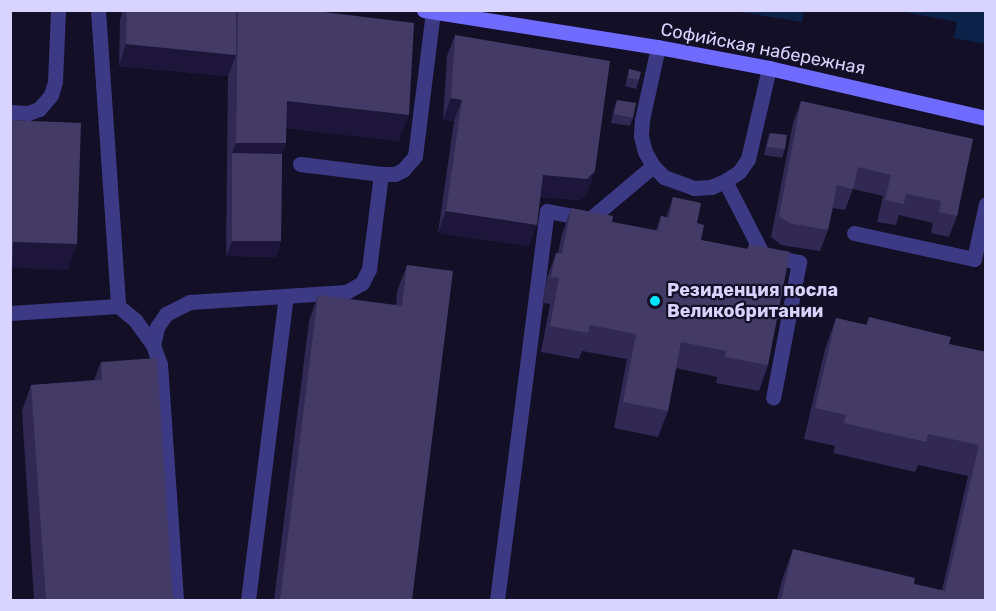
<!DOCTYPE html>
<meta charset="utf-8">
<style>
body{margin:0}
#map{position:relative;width:996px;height:611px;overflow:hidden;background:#130f26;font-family:Rubik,sans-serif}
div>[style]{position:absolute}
.water>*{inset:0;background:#0c2248}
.service>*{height:15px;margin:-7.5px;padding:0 7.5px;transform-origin:7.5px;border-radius:7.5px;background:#3d3a85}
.secondary>*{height:15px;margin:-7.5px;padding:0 7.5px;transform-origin:7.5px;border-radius:7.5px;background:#6f6bff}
.wall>*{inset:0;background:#312854}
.shaded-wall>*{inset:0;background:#1d163a}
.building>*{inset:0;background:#433a66}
.dots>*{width:16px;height:16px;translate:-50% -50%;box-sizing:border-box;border:3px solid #130f26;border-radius:50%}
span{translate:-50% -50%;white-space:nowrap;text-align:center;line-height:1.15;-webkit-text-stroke:4.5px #130f26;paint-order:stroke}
.street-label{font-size:18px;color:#d9d4ff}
.poi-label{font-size:18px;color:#d9d4ff;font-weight:700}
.left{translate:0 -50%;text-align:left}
.frame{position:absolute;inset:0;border:12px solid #d9d4ff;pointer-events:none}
</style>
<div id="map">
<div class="water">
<div style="clip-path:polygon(734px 11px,804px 11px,802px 22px)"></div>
<div style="clip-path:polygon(899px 11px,985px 11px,985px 44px,954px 38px,957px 22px)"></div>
</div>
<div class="service">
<div style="left:98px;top:10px;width:297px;rotate:86.1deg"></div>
<div style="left:658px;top:47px;width:75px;rotate:102.4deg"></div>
<div style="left:642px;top:120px;width:16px;rotate:94deg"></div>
<div style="left:641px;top:136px;width:16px;rotate:76deg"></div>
<div style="left:645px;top:152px;width:16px;rotate:60deg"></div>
<div style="left:653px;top:166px;width:16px;rotate:45deg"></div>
<div style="left:664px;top:177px;width:32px;rotate:20deg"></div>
<div style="left:694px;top:188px;width:17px;rotate:-3deg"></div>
<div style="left:711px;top:187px;width:15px;rotate:-23deg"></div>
<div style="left:725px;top:181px;width:17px;rotate:-33deg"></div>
<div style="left:739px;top:172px;width:16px;rotate:-55deg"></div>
<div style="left:748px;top:159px;width:93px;rotate:-77deg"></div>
<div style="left:10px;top:112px;width:18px;rotate:3deg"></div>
<div style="left:28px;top:113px;width:12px;rotate:-20deg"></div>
<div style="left:39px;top:109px;width:18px;rotate:-49deg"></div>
<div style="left:51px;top:95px;width:14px;rotate:-73deg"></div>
<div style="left:55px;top:82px;width:72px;rotate:-87.6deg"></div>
<div style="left:300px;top:164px;width:82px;rotate:7deg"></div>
<div style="left:725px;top:181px;width:83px;rotate:62.8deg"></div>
<div style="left:763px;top:255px;width:37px;rotate:11deg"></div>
<div style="left:799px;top:262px;width:138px;rotate:100.8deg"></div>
<div style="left:854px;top:233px;width:123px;rotate:12.2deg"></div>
<div style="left:974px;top:259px;width:56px;rotate:-77.7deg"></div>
<div style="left:10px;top:313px;width:108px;rotate:-3.7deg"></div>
<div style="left:118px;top:306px;width:22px;rotate:39deg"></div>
<div style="left:135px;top:320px;width:31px;rotate:54deg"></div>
<div style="left:153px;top:345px;width:20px;rotate:70deg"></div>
<div style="left:160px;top:364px;width:237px;rotate:86.1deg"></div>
<div style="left:153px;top:345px;width:18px;rotate:-77deg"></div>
<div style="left:157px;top:327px;width:16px;rotate:-55deg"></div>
<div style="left:166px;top:314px;width:27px;rotate:-27deg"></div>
<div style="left:190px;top:302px;width:156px;rotate:-3.7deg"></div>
<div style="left:346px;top:292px;width:18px;rotate:-29deg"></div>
<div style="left:362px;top:283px;width:16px;rotate:-63deg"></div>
<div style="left:369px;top:269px;width:96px;rotate:-82.8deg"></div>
<div style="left:381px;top:174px;width:14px"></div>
<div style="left:395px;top:174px;width:9px;rotate:-27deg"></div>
<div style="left:403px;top:170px;width:18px;rotate:-49deg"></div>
<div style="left:415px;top:156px;width:145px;rotate:-82.9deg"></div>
<div style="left:248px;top:600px;width:306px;rotate:-82.9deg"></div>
<div style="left:497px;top:600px;width:392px;rotate:-82.7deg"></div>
<div style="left:547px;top:211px;width:44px;rotate:10.5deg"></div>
<div style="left:590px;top:219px;width:82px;rotate:-40.1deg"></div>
</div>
<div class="secondary">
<div style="left:424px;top:10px;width:237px;rotate:9deg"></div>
<div style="left:658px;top:47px;width:113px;rotate:10.7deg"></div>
<div style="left:769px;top:68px;width:223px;rotate:13deg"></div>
</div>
<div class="wall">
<div style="clip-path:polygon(123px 10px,238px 10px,399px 141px,286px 128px,286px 143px,282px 154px,281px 241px,276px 257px,226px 256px,228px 76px,119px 66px,120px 20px)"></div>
<div style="clip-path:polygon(455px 35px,595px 171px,587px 193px,579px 200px,540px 197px,529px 246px,438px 233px,454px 121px,443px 120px,447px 56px)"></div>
<div style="clip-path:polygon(629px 69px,639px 80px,636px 89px,625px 86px)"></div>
<div style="clip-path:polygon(617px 100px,633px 118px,630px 126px,611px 123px,614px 108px)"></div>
<div style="clip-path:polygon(801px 101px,973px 139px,957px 216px,949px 237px,931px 233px,933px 223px,899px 215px,896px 225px,877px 222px,883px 196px,853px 189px,845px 210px,833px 208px,828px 230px,820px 251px,781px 245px,771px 237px,793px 123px)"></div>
<div style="clip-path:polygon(770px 133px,785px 149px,782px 158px,764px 155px,767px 141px)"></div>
<div style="clip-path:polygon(673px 197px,697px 223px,701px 240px,747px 249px,749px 244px,768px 365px,759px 391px,716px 383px,717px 377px,676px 368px,668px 411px,658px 437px,614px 428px,627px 359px,582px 351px,579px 359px,541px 352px,550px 304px,542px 303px,547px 278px,556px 253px,558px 253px,562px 234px,571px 208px,612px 222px,656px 230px,661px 216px,666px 217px)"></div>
<div style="clip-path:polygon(407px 265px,412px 600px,274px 600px,309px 321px,318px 295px,396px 305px,397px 291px)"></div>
<div style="clip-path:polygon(869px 317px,949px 344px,986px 352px,986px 600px,777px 600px,782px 580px,793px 549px,914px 584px,942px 590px,968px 476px,918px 465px,915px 472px,833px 453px,835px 446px,804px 439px,825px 349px,836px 318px,866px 325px)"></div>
<div style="clip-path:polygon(101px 362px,173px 600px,34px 600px,22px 411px,31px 385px,94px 380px)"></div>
</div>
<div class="shaded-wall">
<div style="clip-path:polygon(126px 44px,236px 55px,228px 76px,119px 66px)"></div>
<div style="clip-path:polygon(451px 98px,462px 100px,454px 121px,443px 120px)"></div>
<div style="clip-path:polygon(287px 101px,409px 115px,399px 141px,277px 127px)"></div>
<div style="clip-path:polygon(236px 143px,286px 143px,277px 169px,232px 153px)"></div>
<div style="clip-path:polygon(595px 171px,587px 193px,579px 200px,536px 197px,543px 175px)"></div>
<div style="clip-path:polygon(446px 211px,537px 225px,529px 246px,438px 233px)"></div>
<div style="clip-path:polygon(232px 241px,281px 241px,276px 257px,226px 256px)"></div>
<div style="clip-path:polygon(13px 242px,77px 244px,68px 270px,10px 268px)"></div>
</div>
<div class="building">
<div style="clip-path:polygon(127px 10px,236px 10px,236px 55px,126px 44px)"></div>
<div style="clip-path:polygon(238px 10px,307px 10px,414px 23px,409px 115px,287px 101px,286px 143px,236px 143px)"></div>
<div style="clip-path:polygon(455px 35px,610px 61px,595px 171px,587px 179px,543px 175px,537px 225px,446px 211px,462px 100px,451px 98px)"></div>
<div style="clip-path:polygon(629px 69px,641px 72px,639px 80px,628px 78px)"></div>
<div style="clip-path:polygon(617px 100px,636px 103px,633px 118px,614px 114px)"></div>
<div style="clip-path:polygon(801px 101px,973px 139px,957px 216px,939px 212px,941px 201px,906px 194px,904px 204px,885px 200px,891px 175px,858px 167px,853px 189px,837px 185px,828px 230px,789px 223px,779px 216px)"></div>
<div style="clip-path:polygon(10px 120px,81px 123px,77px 244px,13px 242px,12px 268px,10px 268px)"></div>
<div style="clip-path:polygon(770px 133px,787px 135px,785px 149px,767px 147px)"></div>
<div style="clip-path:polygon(232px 153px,282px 154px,281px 241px,232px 241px)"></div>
<div style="clip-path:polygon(673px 197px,701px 203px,697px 223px,704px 225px,701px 240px,748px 249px,749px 244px,790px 252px,768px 365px,725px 357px,726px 351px,681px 342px,668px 411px,623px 402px,636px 334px,590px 325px,588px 333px,550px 326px,559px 278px,551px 277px,556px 253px,562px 254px,571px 208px,613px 216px,612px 222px,658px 231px,661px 216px,669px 218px)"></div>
<div style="clip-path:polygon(407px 265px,453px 271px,412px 600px,280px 600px,318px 295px,402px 306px)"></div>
<div style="clip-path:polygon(869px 317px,951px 337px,949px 344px,986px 352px,986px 600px,781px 600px,793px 549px,915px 578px,914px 584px,945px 591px,979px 445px,928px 434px,926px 442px,844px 423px,846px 415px,815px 408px,836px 318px,867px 325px)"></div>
<div style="clip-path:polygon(157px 358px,173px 600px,46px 600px,31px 385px,102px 380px,101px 362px)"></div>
</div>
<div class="dots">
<div style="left:655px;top:301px;background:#00e5ff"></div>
</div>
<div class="street-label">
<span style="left:763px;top:49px;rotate:11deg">Софийская набережная</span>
</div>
<div class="poi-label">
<span class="left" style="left:667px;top:301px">Резиденция посла<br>Великобритании</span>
</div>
<div class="frame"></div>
</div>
